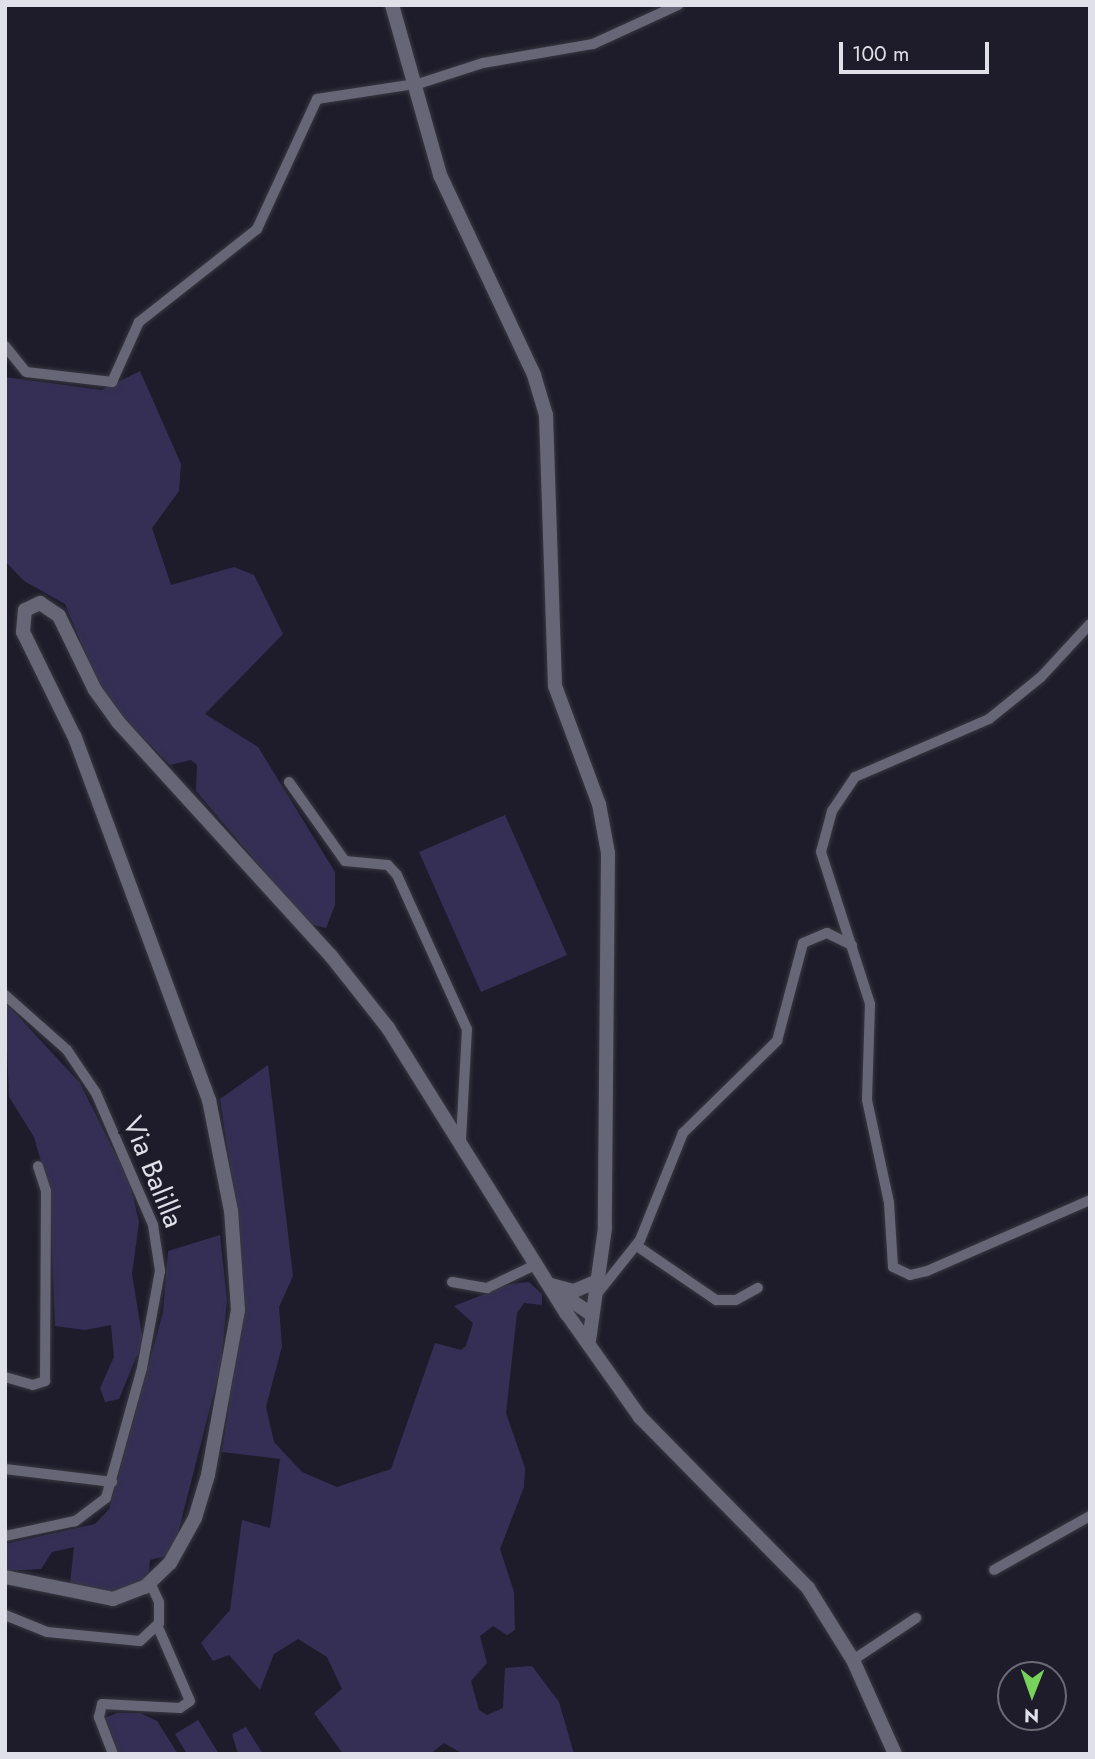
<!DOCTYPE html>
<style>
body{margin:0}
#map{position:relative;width:1095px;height:1759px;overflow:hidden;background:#1e1c2a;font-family:Jost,sans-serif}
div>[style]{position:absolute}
.green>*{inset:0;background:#352f56}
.roads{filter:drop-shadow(0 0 2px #383741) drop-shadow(0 0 2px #383741)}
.minor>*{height:10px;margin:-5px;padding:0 5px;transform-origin:5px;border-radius:5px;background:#676676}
.tertiary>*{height:14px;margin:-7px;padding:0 7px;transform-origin:7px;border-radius:7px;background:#676676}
span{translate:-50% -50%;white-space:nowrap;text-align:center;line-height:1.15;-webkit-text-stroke:7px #1e1c2a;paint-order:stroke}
.street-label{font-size:28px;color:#e0e0e9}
.frame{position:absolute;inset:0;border:7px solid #e0e0e9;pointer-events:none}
.north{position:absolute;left:997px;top:1661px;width:70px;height:70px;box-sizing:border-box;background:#1e1c2a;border:2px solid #6c6a76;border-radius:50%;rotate:181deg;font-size:19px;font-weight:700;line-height:28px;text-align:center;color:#e0e0e9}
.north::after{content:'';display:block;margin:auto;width:24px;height:32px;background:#76d25a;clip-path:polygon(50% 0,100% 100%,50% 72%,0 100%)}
.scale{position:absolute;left:839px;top:42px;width:150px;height:32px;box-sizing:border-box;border:4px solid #e0e0e9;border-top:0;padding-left:9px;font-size:21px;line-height:24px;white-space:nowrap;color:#e0e0e9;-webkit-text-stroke:5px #1e1c2a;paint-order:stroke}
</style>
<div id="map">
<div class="green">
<div style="clip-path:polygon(140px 371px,181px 464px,179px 491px,152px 528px,171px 585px,234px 567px,254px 575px,283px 634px,205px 714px,258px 747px,335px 872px,335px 905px,326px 928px,309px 924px,196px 791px,197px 765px,191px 760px,170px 765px,104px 698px,65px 604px,24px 581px,5px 561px,5px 377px,102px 390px)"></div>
<div style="clip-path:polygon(505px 815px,567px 955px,481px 992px,419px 852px)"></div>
<div style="clip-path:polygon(5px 1002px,80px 1083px,130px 1183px,139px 1222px,132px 1274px,143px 1341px,119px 1399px,105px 1402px,100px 1388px,114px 1357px,111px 1325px,85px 1330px,55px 1326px,50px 1193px,34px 1137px,9px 1097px)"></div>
<div style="clip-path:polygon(268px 1065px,293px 1276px,279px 1307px,282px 1346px,266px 1407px,274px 1442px,302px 1472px,337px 1487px,391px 1469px,435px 1343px,461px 1350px,466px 1346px,473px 1323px,454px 1306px,510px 1284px,529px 1282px,542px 1294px,542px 1305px,524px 1303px,517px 1313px,506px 1413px,525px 1468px,524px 1487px,500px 1549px,514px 1592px,515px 1630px,507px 1635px,493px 1626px,480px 1636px,487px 1663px,471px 1681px,479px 1710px,487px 1715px,503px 1708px,505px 1668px,532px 1666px,559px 1702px,574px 1754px,463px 1754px,444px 1743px,430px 1754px,343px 1754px,314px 1713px,342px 1689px,327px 1657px,298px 1639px,274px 1654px,260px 1690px,229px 1655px,213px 1661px,201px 1643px,230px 1610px,242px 1520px,270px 1528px,280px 1459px,222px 1452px,244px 1300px,239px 1227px,220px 1099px)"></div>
<div style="clip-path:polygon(220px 1235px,227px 1300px,221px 1365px,176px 1541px,166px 1556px,150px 1560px,148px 1578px,116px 1596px,34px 1579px,70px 1583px,74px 1547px,52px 1552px,41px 1569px,5px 1571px,5px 1544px,95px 1524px,109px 1509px,163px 1312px,168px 1251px)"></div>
<div style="clip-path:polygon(117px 1713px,140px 1713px,157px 1721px,178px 1754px,119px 1754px,105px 1718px)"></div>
<div style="clip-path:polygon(198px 1720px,219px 1754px,187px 1754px,175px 1734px)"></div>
<div style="clip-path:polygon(246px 1727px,263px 1754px,238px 1754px,232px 1734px)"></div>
</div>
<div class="roads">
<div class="minor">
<div style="left:5px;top:346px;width:33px;rotate:51deg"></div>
<div style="left:26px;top:372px;width:87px;rotate:6.6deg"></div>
<div style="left:112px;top:382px;width:66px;rotate:-65.8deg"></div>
<div style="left:139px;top:322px;width:150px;rotate:-38.2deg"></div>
<div style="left:257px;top:229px;width:143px;rotate:-65.2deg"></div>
<div style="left:317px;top:99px;width:105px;rotate:-8.7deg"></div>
<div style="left:421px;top:83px;width:65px;rotate:-17.9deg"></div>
<div style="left:483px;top:63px;width:112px;rotate:-9.8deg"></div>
<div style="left:593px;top:44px;width:94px;rotate:-24.6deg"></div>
<div style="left:1090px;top:624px;width:72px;rotate:132.8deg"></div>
<div style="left:1041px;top:677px;width:67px;rotate:141.1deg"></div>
<div style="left:989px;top:719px;width:146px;rotate:156.6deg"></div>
<div style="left:855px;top:777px;width:41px;rotate:124.1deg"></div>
<div style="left:832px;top:811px;width:42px;rotate:105deg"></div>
<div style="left:821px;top:852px;width:160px;rotate:72.1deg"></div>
<div style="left:870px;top:1004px;width:96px;rotate:91.8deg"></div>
<div style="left:867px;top:1100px;width:105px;rotate:77.9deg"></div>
<div style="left:889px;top:1203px;width:64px;rotate:86.4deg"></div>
<div style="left:893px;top:1267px;width:19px;rotate:25deg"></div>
<div style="left:910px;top:1275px;width:17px;rotate:-13deg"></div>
<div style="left:927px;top:1271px;width:178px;rotate:-23.5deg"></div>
<div style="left:289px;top:782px;width:97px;rotate:54.7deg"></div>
<div style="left:345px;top:861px;width:43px;rotate:5.3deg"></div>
<div style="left:388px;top:865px;width:13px;rotate:48deg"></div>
<div style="left:397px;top:875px;width:169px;rotate:65.6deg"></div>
<div style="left:467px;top:1029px;width:111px;rotate:93.1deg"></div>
<div style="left:5px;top:995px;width:83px;rotate:41.6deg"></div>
<div style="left:67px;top:1050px;width:52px;rotate:56deg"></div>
<div style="left:96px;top:1093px;width:144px;rotate:66.6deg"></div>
<div style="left:153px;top:1225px;width:47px;rotate:81.3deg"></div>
<div style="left:160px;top:1271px;width:99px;rotate:100.5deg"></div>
<div style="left:142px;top:1368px;width:135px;rotate:105.5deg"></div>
<div style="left:106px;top:1498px;width:39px;rotate:143deg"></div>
<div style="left:75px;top:1521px;width:72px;rotate:167.9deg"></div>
<div style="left:637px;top:1246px;width:96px;rotate:34.4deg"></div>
<div style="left:716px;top:1300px;width:20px"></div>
<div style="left:736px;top:1300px;width:25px;rotate:-29deg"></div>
<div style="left:452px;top:1282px;width:36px;rotate:10deg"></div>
<div style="left:487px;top:1288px;width:55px;rotate:-25.6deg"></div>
<div style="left:593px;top:1299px;width:75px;rotate:-51.5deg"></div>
<div style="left:640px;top:1240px;width:115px;rotate:-68.1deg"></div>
<div style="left:683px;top:1133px;width:132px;rotate:-44.4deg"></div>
<div style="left:777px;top:1041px;width:101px;rotate:-75.1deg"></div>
<div style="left:803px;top:943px;width:26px;rotate:-23deg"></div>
<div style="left:827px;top:933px;width:28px;rotate:26deg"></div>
<div style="left:5px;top:1377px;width:29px;rotate:16deg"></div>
<div style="left:33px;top:1385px;width:13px;rotate:-18deg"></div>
<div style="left:45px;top:1381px;width:190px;rotate:-89.7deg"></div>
<div style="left:46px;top:1191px;width:26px;rotate:-108deg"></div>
<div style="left:5px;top:1469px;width:108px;rotate:6.9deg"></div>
<div style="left:994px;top:1570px;width:110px;rotate:-29.4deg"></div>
<div style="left:5px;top:1615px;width:45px;rotate:22deg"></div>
<div style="left:47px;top:1632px;width:93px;rotate:5.5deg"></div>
<div style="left:140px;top:1641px;width:26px;rotate:-43deg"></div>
<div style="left:159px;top:1623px;width:21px;rotate:-90deg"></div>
<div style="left:159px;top:1602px;width:21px;rotate:-115deg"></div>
<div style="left:853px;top:1660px;width:76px;rotate:-33.7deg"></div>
<div style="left:113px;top:1754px;width:40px;rotate:-111deg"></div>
<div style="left:99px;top:1717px;width:13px;rotate:-77deg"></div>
<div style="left:102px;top:1704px;width:78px;rotate:2.9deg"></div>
<div style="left:180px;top:1708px;width:12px;rotate:-35deg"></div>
<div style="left:190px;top:1701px;width:81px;rotate:-113.4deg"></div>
</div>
<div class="tertiary">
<div style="left:392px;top:5px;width:177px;rotate:74.2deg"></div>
<div style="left:440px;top:175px;width:221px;rotate:64.8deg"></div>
<div style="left:534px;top:375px;width:42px;rotate:73.3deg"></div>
<div style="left:546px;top:415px;width:271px;rotate:88.1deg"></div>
<div style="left:555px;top:686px;width:126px;rotate:69.6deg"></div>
<div style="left:599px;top:804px;width:50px;rotate:79.6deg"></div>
<div style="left:608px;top:853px;width:375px;rotate:90.5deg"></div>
<div style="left:605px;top:1228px;width:114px;rotate:98.1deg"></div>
<div style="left:551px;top:1285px;width:24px;rotate:15deg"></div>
<div style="left:574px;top:1291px;width:26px;rotate:-23deg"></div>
<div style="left:557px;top:1291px;width:40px;rotate:34deg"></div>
<div style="left:5px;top:1577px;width:110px;rotate:11.5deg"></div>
<div style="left:113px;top:1599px;width:34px;rotate:-21deg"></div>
<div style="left:145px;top:1587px;width:35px;rotate:-44deg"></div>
<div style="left:170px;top:1563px;width:51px;rotate:-60.9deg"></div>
<div style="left:195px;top:1518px;width:45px;rotate:-73.2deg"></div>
<div style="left:208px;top:1475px;width:168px;rotate:-79.7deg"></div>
<div style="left:238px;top:1310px;width:99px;rotate:-94deg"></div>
<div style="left:231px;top:1211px;width:113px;rotate:-101.2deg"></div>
<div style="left:209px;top:1100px;width:388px;rotate:-110.3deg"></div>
<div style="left:74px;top:736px;width:116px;rotate:-116.1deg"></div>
<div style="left:23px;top:632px;width:22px;rotate:-85deg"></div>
<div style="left:25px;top:610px;width:17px;rotate:-25deg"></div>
<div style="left:40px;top:603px;width:23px;rotate:34deg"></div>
<div style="left:59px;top:616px;width:82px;rotate:64.1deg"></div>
<div style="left:95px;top:690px;width:39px;rotate:54deg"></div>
<div style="left:118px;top:722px;width:316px;rotate:47.7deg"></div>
<div style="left:331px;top:956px;width:92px;rotate:51.6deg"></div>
<div style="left:388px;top:1028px;width:337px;rotate:58deg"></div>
<div style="left:567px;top:1314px;width:126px;rotate:54.7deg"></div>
<div style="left:640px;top:1417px;width:240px;rotate:45.5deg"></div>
<div style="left:808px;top:1588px;width:85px;rotate:58deg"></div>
<div style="left:853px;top:1660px;width:103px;rotate:65.9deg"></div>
</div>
</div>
<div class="street-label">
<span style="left:153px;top:1172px;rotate:68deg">Via Balilla</span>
</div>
<div class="frame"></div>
<div class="north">N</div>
<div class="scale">100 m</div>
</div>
